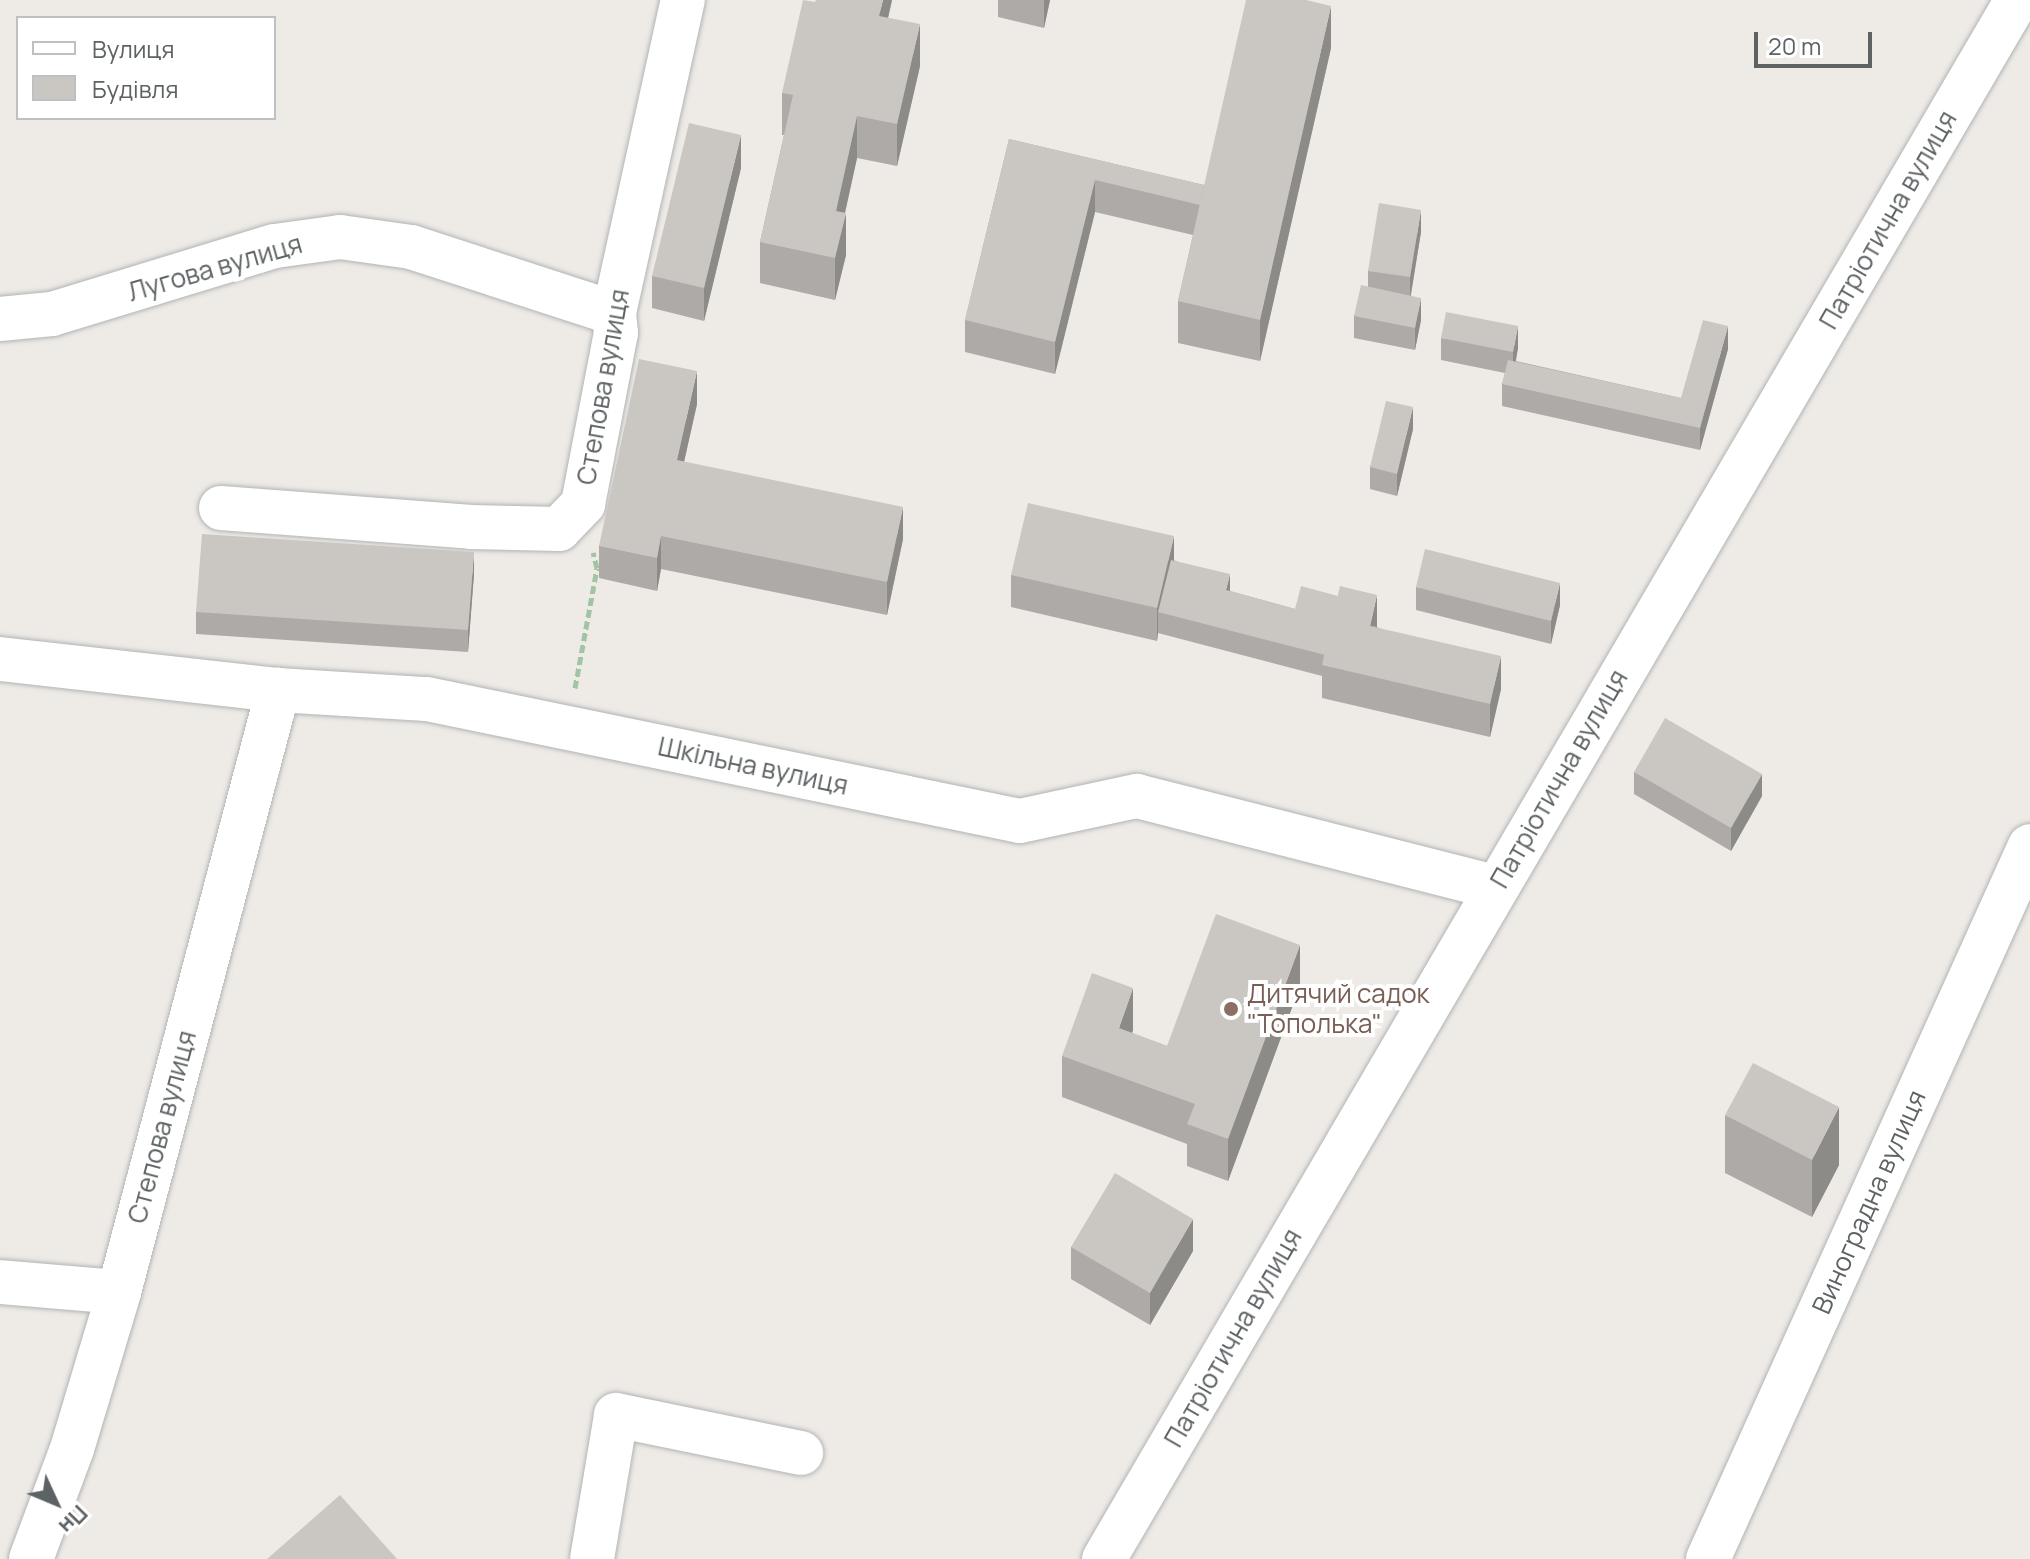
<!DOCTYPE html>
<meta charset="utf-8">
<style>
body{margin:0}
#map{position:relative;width:2030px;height:1559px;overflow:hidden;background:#eeebe6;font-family:Manrope,sans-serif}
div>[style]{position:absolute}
.path>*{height:5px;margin-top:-2.5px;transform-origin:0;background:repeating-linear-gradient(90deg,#a1c5a4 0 8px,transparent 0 12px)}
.roads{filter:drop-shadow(0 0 2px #b1b4b6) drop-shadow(0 0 2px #b1b4b6)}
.minor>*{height:44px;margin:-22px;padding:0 22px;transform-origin:22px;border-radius:22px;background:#fff}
.wall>*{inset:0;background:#aeaaa7}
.shaded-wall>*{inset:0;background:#8d8b88}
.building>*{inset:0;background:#cac6c2}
.dots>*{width:22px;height:22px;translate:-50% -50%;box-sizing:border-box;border:4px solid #fff;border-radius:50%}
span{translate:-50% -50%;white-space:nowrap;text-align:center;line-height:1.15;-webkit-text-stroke:8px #fff;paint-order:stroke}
.street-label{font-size:26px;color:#5d6264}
.education-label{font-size:26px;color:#785e54}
.left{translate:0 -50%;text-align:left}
.legend{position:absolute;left:16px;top:16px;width:260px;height:104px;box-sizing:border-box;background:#fff;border:2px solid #bec0c1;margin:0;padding:10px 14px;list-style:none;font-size:24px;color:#5d6264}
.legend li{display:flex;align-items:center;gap:16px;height:40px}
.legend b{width:40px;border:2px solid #bec0c1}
.north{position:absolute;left:16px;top:1463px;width:80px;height:80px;-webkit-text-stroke:6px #fff;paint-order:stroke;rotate:134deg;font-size:22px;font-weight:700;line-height:32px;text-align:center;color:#5d6264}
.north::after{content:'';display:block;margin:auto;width:28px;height:36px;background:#5d6264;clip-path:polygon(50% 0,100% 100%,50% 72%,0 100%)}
.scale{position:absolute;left:1754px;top:32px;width:118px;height:36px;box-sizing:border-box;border:4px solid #5d6264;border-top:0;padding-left:10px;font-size:24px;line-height:28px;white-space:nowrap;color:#5d6264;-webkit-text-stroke:6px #fff;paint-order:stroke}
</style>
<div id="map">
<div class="path">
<div style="left:575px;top:688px;width:122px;rotate:-79.6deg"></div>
<div style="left:597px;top:568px;width:16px;rotate:-104deg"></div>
</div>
<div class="roads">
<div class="minor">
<div style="left:0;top:319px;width:52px;rotate:-5.5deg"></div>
<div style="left:52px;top:314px;width:233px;rotate:-17deg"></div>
<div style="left:275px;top:246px;width:66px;rotate:-7.9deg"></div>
<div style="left:340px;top:237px;width:72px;rotate:8deg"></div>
<div style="left:411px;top:247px;width:213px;rotate:18deg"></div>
<div style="left:221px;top:508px;width:251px;rotate:4.3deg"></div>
<div style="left:471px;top:527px;width:88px;rotate:1.3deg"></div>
<div style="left:559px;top:529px;width:35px;rotate:-46deg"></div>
<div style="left:583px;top:504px;width:174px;rotate:-79.1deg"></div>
<div style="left:616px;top:333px;width:20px;rotate:-96deg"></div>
<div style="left:614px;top:313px;width:321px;rotate:-77.6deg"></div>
<div style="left:0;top:659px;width:280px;rotate:6.4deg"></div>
<div style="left:278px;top:690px;width:149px;rotate:3.5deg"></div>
<div style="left:427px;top:699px;width:605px;rotate:11.63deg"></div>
<div style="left:1020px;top:821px;width:120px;rotate:-12.1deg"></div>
<div style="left:1137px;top:796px;width:369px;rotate:14.3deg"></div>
<div style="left:0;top:1282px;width:119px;rotate:4.8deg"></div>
<div style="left:31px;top:1559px;width:117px;rotate:-69.6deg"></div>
<div style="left:72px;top:1449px;width:164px;rotate:-73.3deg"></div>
<div style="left:119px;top:1292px;width:623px;rotate:-75.2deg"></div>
<div style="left:592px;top:1559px;width:146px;rotate:-80.5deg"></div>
<div style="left:616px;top:1415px;width:189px;rotate:11.6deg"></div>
<div style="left:1104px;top:1559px;width:1807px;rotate:-59.65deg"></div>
<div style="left:1708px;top:1559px;width:782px;rotate:-65.7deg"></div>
</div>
</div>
<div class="wall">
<div style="clip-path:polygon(892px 0,888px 18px,920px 66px,897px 166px,857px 158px,845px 213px,846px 255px,835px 300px,760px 283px,760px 242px,784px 135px,782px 135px,782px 93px)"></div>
<div style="clip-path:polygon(998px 0,1050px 0,1044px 28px,998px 17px)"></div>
<div style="clip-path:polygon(1331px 48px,1260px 361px,1178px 343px,1178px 301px,1193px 235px,1095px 212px,1055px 374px,965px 352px,965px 320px,1009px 139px,1204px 185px)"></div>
<div style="clip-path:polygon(741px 168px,704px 321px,652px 308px,652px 276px)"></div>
<div style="clip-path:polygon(1421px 232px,1411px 295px,1421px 320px,1415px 350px,1354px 338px,1354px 316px,1368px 286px,1368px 271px)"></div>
<div style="clip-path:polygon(1441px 338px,1518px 348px,1516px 361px,1681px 398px,1728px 349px,1700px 450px,1502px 406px,1502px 384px,1505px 373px,1441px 360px)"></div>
<div style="clip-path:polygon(697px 404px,684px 462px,903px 539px,887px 615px,661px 569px,657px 591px,599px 578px,599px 546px)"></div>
<div style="clip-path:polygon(1413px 429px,1397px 496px,1370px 489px,1370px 467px)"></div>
<div style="clip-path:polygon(1174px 560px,1230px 591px,1295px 609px,1377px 627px,1501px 689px,1490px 737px,1322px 698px,1322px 676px,1158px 633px,1157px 641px,1011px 607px,1011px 575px)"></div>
<div style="clip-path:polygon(474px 574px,468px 652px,196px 634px,196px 612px)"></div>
<div style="clip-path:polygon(1416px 587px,1560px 605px,1551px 644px,1416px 610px)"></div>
<div style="clip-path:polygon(1634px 772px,1762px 796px,1731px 851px,1634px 794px)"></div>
<div style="clip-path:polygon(1300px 986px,1228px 1181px,1187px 1166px,1187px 1144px,1062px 1097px,1062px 1056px,1133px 1030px,1132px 1033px,1167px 1046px)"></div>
<div style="clip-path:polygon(1725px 1115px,1839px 1165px,1812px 1217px,1725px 1173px)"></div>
<div style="clip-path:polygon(1071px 1247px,1193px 1251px,1150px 1325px,1071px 1279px)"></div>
</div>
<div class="shaded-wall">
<div style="clip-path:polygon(883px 0,892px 0,879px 58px,879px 16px)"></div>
<div style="clip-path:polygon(1044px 0,1050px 0,1044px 28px)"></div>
<div style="clip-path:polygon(1331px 6px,1331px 48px,1260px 361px,1260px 320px)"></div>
<div style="clip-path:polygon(920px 24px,920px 66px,897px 166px,897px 124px)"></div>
<div style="clip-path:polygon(857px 116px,857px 158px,836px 253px,836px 211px)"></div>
<div style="clip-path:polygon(741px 135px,741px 168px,704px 321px,704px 288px)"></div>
<div style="clip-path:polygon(1095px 180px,1095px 212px,1055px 374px,1055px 342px)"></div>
<div style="clip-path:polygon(1421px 210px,1421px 232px,1410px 299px,1410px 277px)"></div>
<div style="clip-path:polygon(846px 213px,846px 255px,835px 300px,835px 258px)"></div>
<div style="clip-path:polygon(1421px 298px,1421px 320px,1415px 350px,1415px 328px)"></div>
<div style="clip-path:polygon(1518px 326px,1518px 348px,1513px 374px,1513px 352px)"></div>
<div style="clip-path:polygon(1728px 326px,1728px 349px,1700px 450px,1700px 428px)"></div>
<div style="clip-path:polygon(697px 371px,697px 404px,677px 493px,677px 460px)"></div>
<div style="clip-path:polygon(1413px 407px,1413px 429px,1397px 496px,1397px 474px)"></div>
<div style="clip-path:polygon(903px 507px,903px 539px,887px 615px,887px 582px)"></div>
<div style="clip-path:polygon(661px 536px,661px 569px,657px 591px,657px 558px)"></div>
<div style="clip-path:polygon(1174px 536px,1174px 568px,1158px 612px,1158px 633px,1157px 641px,1157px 608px)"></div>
<div style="clip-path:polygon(474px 552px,474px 574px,468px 652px,468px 630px)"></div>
<div style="clip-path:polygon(1230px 574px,1230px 596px,1226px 590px)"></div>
<div style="clip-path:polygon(1560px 583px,1560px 605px,1551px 644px,1551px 621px)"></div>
<div style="clip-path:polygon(1377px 595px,1377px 627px,1370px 626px)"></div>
<div style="clip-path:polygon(1501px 656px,1501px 689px,1490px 737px,1490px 704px)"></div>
<div style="clip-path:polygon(1762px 774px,1762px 796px,1731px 851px,1731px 828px)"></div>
<div style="clip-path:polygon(1300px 945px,1300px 986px,1228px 1181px,1228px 1139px)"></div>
<div style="clip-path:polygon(1133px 988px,1133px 1030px,1119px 1070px,1119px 1028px)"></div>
<div style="clip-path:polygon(1839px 1107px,1839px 1165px,1812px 1217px,1812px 1160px)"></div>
<div style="clip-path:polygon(1193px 1219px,1193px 1251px,1150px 1325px,1150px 1293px)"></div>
</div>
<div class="building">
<div style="clip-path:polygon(803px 0,815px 2px,816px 0,883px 0,879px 16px,920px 24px,897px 124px,857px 116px,836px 211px,846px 213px,835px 258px,760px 242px,793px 95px,782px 93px)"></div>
<div style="clip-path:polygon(1246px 0,1306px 0,1331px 6px,1260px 320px,1178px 301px)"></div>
<div style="clip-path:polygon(689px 123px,741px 135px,704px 288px,652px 276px)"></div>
<div style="clip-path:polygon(1009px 139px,1204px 185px,1200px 205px,1095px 180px,1055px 342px,965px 320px)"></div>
<div style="clip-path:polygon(1379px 203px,1421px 210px,1410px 277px,1368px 271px)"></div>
<div style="clip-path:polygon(1361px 285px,1421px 298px,1415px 328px,1354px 316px)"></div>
<div style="clip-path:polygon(1446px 312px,1518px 326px,1513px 352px,1441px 338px)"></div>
<div style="clip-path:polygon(1703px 320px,1728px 326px,1700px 428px,1502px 384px,1508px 360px,1681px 398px)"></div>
<div style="clip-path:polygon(639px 359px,697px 371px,677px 460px,903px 507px,887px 582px,661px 536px,657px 558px,599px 546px)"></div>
<div style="clip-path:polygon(1386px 401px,1413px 407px,1397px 474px,1370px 467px)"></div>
<div style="clip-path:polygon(1028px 503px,1174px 536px,1157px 608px,1011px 575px)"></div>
<div style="clip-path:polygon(202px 534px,474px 552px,468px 630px,196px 612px)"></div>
<div style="clip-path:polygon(1425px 549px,1560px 583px,1551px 621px,1416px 587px)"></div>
<div style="clip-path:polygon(1171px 560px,1230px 574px,1226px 590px,1295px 609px,1301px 586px,1338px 596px,1325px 655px,1158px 612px)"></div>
<div style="clip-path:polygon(1340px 586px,1377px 595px,1370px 626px,1501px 656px,1490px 704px,1322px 665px)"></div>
<div style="clip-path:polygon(1665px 718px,1762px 774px,1731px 828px,1634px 772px)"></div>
<div style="clip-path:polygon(1216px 914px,1300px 945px,1228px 1139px,1187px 1124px,1195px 1104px,1062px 1056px,1092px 973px,1133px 988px,1119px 1028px,1167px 1046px)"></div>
<div style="clip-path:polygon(1753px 1063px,1839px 1107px,1812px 1160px,1725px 1115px)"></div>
<div style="clip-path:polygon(1115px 1173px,1193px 1219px,1150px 1293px,1071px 1247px)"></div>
<div style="clip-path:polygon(340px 1495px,397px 1559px,267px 1559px)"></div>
</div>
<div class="dots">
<div style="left:1231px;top:1009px;background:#8d6e63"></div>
</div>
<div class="street-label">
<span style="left:1888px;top:220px;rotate:-60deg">Патріотична вулиця</span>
<span style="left:215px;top:268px;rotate:-16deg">Лугова вулиця</span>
<span style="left:603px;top:387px;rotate:-80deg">Степова вулиця</span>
<span style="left:753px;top:766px;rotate:12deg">Шкільна вулиця</span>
<span style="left:1559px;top:779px;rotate:-60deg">Патріотична вулиця</span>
<span style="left:162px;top:1127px;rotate:-75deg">Степова вулиця</span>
<span style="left:1869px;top:1202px;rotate:-66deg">Виноградна вулиця</span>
<span style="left:1233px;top:1338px;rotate:-60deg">Патріотична вулиця</span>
</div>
<div class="education-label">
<span class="left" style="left:1247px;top:1009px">Дитячий садок<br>"Тополька"</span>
</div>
<ul class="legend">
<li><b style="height:10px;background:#fff"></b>Вулиця</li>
<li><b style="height:22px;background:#cac6c2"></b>Будівля</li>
</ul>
<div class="north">Пн</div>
<div class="scale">20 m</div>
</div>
